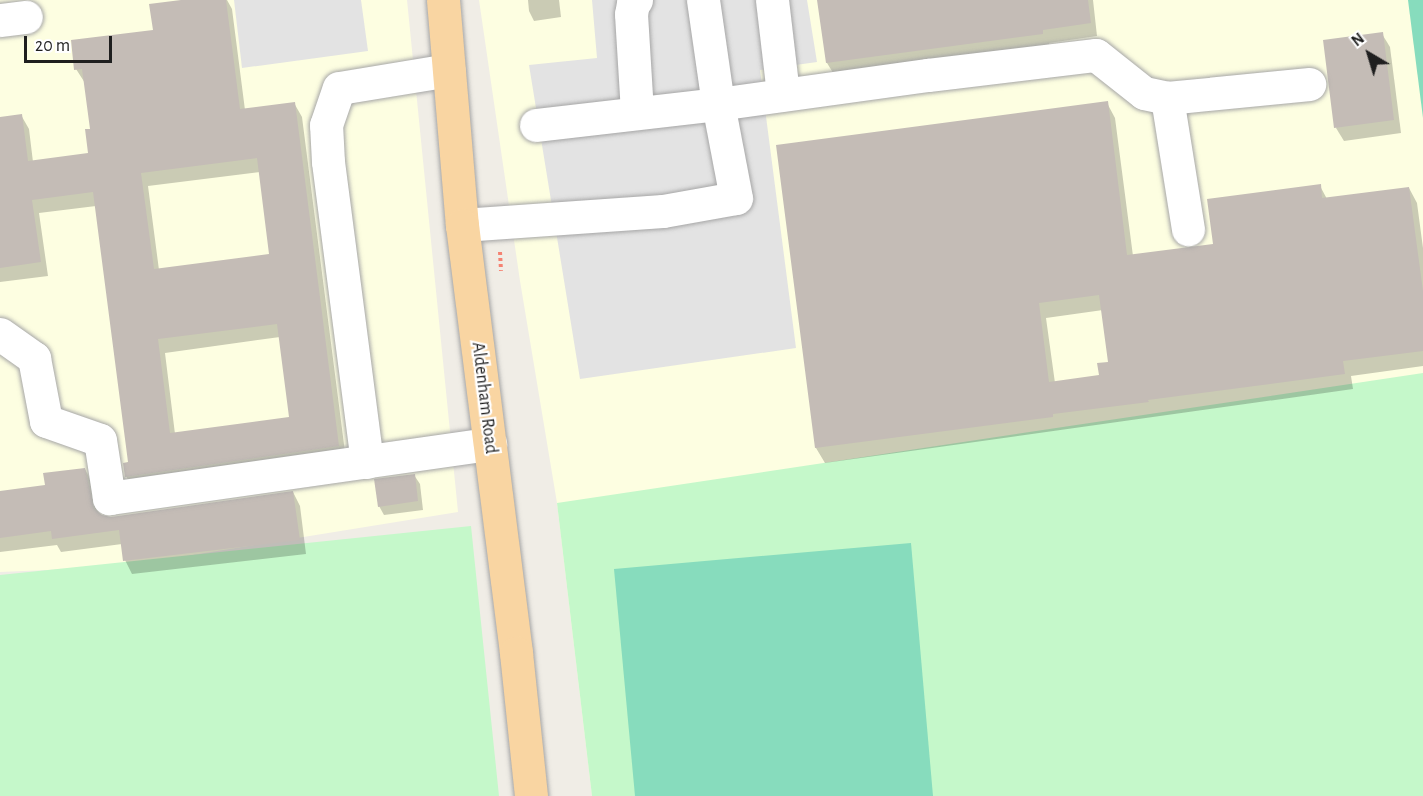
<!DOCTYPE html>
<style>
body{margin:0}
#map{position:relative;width:1423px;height:796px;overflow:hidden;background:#f0ede6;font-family:"Alegreya Sans",sans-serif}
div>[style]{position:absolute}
.education>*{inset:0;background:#fdfee1}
.park>*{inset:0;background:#c5f8ca}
.pitch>*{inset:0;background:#87dcbd}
.parking>*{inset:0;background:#e3e3e3}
.shadow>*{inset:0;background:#0003}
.building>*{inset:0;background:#c4bcb6}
.path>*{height:4px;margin-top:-2px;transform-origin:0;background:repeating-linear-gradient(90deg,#f58272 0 3px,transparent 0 6px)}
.roads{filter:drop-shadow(0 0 2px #a6a6a6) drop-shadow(0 0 2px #a6a6a6)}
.minor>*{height:33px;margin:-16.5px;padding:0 16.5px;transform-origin:16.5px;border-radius:16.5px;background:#fff}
.major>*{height:33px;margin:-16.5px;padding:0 16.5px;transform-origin:16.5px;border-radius:16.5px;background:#f9d5a2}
span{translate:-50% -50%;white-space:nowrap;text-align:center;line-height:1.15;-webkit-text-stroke:4.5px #fff;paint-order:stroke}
.street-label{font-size:18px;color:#1f1f1f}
.north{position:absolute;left:1339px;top:24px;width:60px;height:60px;-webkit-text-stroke:4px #fff;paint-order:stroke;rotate:322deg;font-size:16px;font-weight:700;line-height:24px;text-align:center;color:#1f1f1f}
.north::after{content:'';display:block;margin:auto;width:21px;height:27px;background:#1f1f1f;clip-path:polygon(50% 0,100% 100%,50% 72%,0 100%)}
.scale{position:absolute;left:24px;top:36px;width:88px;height:27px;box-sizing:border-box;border:3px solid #1f1f1f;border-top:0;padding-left:8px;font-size:18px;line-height:21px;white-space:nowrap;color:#1f1f1f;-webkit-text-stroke:4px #fff;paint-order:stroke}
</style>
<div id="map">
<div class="education">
<div style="clip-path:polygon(0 0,407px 0,458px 512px,118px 567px,0 572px)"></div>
<div style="clip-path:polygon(479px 0,1423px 0,1423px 796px,592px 796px,557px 503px,520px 281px)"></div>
</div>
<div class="park">
<div style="clip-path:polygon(1423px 373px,1423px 796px,592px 796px,557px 503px)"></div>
<div style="clip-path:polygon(471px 526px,499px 796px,0 796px,0 575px)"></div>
</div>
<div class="pitch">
<div style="clip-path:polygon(1408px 0,1423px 0,1423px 118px)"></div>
<div style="clip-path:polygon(911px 543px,933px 796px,635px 796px,614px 569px)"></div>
</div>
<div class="parking">
<div style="clip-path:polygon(234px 0,361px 0,368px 51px,242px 68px)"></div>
<div style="clip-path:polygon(592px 0,807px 0,817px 62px,760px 70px,796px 348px,580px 379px,529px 65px,597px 58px)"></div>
</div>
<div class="shadow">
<div style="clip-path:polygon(evenodd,193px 0,227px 0,232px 9px,245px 110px,294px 103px,302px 117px,346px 460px,134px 490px,126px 476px,129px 463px,96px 206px,39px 213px,48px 276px,0 282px,0 118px,21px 115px,29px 129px,33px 162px,89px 154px,91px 130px,85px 83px,76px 69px,154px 31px,193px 0,260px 172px,271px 256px,159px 270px,148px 186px,260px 172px,193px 0,280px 337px,291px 419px,175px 434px,165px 353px,280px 337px)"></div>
<div style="clip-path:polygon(528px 0,559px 0,561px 17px,534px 21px,529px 11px)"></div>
<div style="clip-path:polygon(819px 0,1093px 0,1097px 36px,1049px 43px,1050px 47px,835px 76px,827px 63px)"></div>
<div style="clip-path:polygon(1382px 34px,1390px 47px,1401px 133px,1344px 141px,1336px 128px)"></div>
<div style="clip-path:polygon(evenodd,1107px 103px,1115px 118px,1133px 256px,1215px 245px,1320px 186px,1327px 199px,1409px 188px,1417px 203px,1423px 248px,1423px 366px,1351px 376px,1353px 389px,825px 463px,816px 448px,777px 146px,1107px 103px,1103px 310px,1110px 363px,1101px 377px,1055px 383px,1046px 318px,1103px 310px)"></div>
<div style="clip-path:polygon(85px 469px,92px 483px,99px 515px,111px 518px,293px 492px,300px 506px,306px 554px,132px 574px,125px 560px,122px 544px,61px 552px,57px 545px,0 552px,0 493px,47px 486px)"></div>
<div style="clip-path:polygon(414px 475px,420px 484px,423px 510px,384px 515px,379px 506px)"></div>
</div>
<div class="building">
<div style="clip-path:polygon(evenodd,181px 0,226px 0,240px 109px,295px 102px,339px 446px,125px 477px,123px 463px,128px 462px,93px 192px,32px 200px,41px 262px,0 268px,0 117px,22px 114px,28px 161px,88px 153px,85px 129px,90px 129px,82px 69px,74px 70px,71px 40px,153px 30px,149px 4px,181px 0,257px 158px,269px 254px,154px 269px,141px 173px,257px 158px,181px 0,277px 324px,289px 417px,170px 433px,158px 339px,277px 324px)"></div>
<div style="clip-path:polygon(817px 0,1088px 0,1091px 23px,1043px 30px,1043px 34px,826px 63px)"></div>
<div style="clip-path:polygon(1383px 32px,1394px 120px,1334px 128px,1323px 40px)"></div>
<div style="clip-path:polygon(evenodd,1108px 101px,1127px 255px,1213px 244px,1207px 199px,1321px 184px,1322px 198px,1409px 187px,1423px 291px,1423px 351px,1343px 361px,1345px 374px,1148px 400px,1149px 402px,1053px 414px,1053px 417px,815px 448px,776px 145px,1108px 101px,1099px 295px,1108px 362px,1097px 363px,1099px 375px,1049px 382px,1039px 303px,1099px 295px)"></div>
<div style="clip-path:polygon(85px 468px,94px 509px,102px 515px,111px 517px,293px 491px,300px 540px,123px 561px,119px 530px,52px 539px,51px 531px,0 538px,0 491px,45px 485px,43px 473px)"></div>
<div style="clip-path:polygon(415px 474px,418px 501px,378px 507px,374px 479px)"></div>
</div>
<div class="path">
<div style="left:500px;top:252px;width:19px;rotate:87deg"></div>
</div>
<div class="roads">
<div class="minor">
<div style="left:636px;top:0;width:4px;rotate:135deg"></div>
<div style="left:633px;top:3px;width:11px;rotate:100deg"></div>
<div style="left:631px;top:14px;width:98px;rotate:86.5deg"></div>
<div style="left:772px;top:0;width:95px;rotate:83.3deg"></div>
<div style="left:0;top:20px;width:26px;rotate:-7deg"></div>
<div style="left:1167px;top:98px;width:133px;rotate:80.9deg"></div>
<div style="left:536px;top:125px;width:183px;rotate:-6.6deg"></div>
<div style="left:718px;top:104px;width:105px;rotate:-98.2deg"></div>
<div style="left:462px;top:225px;width:201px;rotate:-4deg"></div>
<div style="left:663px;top:211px;width:74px;rotate:-10.1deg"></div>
<div style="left:736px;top:198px;width:96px;rotate:-100.8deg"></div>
<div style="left:718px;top:104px;width:212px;rotate:-7.9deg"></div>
<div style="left:928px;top:75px;width:169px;rotate:-6.8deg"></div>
<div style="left:1096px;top:55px;width:61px;rotate:38.4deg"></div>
<div style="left:1144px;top:93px;width:24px;rotate:12deg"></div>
<div style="left:1167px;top:98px;width:143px;rotate:-5.6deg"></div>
<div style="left:0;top:334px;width:42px;rotate:35.2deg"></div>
<div style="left:34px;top:358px;width:64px;rotate:79.2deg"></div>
<div style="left:46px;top:421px;width:57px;rotate:19.4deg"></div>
<div style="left:100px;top:440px;width:59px;rotate:81.2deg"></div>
<div style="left:109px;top:498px;width:385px;rotate:-8.1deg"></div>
<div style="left:367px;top:462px;width:303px;rotate:-97.4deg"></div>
<div style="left:328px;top:162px;width:37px;rotate:-93deg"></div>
<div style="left:326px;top:125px;width:39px;rotate:-71deg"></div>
<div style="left:339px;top:88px;width:111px;rotate:-9.3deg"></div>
</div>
<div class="major">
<div style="left:443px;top:0;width:226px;rotate:85.2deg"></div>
<div style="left:462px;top:225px;width:431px;rotate:82.8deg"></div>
<div style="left:516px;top:653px;width:144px;rotate:84deg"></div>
</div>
</div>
<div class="street-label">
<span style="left:484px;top:398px;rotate:83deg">Aldenham Road</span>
</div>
<div class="north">N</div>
<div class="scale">20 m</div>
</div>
